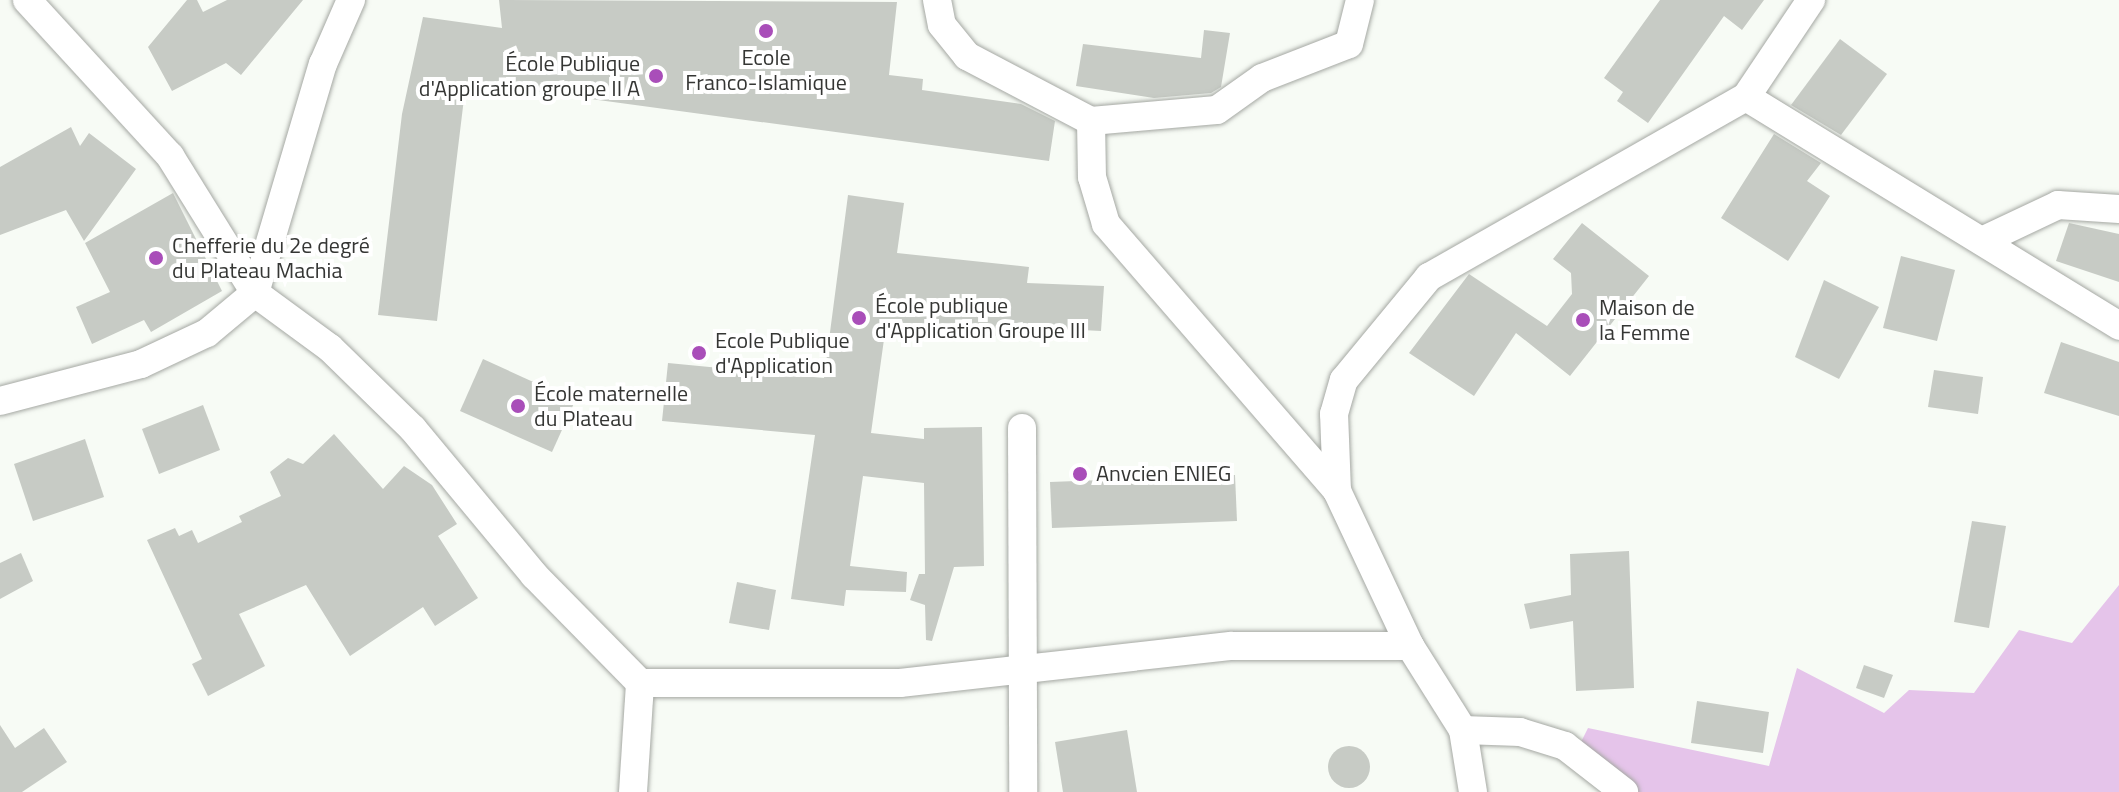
<!DOCTYPE html>
<meta charset="utf-8">
<style>
body{margin:0}
#map{position:relative;width:2119px;height:792px;overflow:hidden;background:#f7fbf5;font-family:"Titillium Web",sans-serif}
div>[style]{position:absolute}
.green>*{inset:0;background:#e5c4ea}
.building>*{inset:0;background:#c7cbc5}
.round{border-radius:50%}
.roads{filter:drop-shadow(0 0 2px #a5a8a3) drop-shadow(0 0 2px #a5a8a3)}
.street>*{height:28px;margin:-14px;padding:0 14px;transform-origin:14px;border-radius:14px;background:#fff}
.dots>*{width:22px;height:22px;translate:-50% -50%;box-sizing:border-box;border:4px solid #fff;border-radius:50%}
span{translate:-50% -50%;white-space:nowrap;text-align:center;line-height:1.15;-webkit-text-stroke:8px #fff;paint-order:stroke}
.poi-label{font-size:22px;color:#353634}
.right{translate:-100% -50%;text-align:right}
.left{translate:0 -50%;text-align:left}
</style>
<div id="map">
<div class="green">
<div style="clip-path:polygon(2119px 585px,2119px 792px,1634px 792px,1579px 746px,1588px 728px,1769px 766px,1797px 668px,1884px 713px,1909px 690px,1974px 693px,2019px 630px,2072px 643px)"></div>
</div>
<div class="building">
<div style="clip-path:polygon(187px 0,197px 0,203px 12px,227px 0,303px 0,241px 75px,226px 63px,172px 91px,148px 47px)"></div>
<div style="clip-path:polygon(499px 0,897px 2px,889px 75px,923px 79px,922px 90px,1021px 104px,1055px 121px,1049px 161px,466px 82px,437px 321px,378px 315px,402px 114px,423px 17px,502px 28px)"></div>
<div style="clip-path:polygon(1660px 0,1764px 0,1742px 30px,1724px 16px,1648px 123px,1617px 101px,1623px 92px,1604px 78px)"></div>
<div style="clip-path:polygon(1204px 30px,1230px 33px,1221px 87px,1211px 93px,1154px 98px,1076px 86px,1083px 44px,1201px 58px)"></div>
<div style="clip-path:polygon(1840px 39px,1887px 74px,1841px 135px,1791px 105px)"></div>
<div style="clip-path:polygon(71px 127px,80px 146px,89px 133px,136px 169px,84px 241px,66px 210px,0 235px,0 167px)"></div>
<div style="clip-path:polygon(1774px 134px,1821px 163px,1807px 181px,1830px 196px,1788px 261px,1721px 218px)"></div>
<div style="clip-path:polygon(173px 193px,222px 291px,151px 332px,144px 320px,92px 344px,76px 307px,110px 292px,85px 243px)"></div>
<div style="clip-path:polygon(848px 195px,904px 203px,897px 253px,1029px 267px,1027px 283px,1104px 286px,1101px 331px,1022px 327px,1021px 338px,886px 325px,871px 433px,924px 439px,924px 428px,982px 427px,984px 566px,954px 567px,932px 641px,926px 640px,925px 605px,910px 600px,919px 574px,925px 574px,924px 483px,863px 476px,850px 566px,907px 572px,906px 592px,846px 590px,844px 606px,791px 599px,815px 435px,662px 421px,668px 363px,824px 378px)"></div>
<div style="clip-path:polygon(1582px 223px,1649px 276px,1570px 376px,1516px 333px,1474px 396px,1409px 353px,1469px 274px,1547px 326px,1572px 294px,1571px 273px,1553px 259px)"></div>
<div style="clip-path:polygon(2069px 223px,2119px 234px,2119px 282px,2056px 261px)"></div>
<div style="clip-path:polygon(1901px 256px,1955px 270px,1937px 341px,1883px 328px)"></div>
<div style="clip-path:polygon(1824px 280px,1879px 307px,1839px 379px,1795px 357px)"></div>
<div style="clip-path:polygon(2061px 342px,2119px 362px,2119px 416px,2044px 393px)"></div>
<div style="clip-path:polygon(483px 359px,575px 401px,552px 452px,460px 411px)"></div>
<div style="clip-path:polygon(1934px 370px,1983px 377px,1978px 414px,1928px 407px)"></div>
<div style="clip-path:polygon(203px 405px,220px 450px,159px 474px,142px 429px)"></div>
<div style="clip-path:polygon(334px 434px,383px 489px,404px 466px,432px 485px,457px 524px,438px 536px,478px 598px,435px 626px,423px 607px,350px 656px,306px 585px,239px 614px,265px 666px,208px 696px,192px 664px,202px 659px,147px 540px,175px 528px,179px 536px,192px 530px,198px 543px,242px 522px,239px 516px,281px 496px,270px 472px,288px 458px,303px 464px)"></div>
<div style="clip-path:polygon(85px 439px,104px 497px,33px 521px,14px 464px)"></div>
<div style="clip-path:polygon(1235px 475px,1237px 521px,1052px 528px,1050px 482px)"></div>
<div style="clip-path:polygon(1972px 521px,2006px 526px,1989px 628px,1954px 622px)"></div>
<div style="clip-path:polygon(1629px 551px,1634px 688px,1576px 691px,1573px 621px,1530px 629px,1524px 604px,1571px 595px,1570px 554px)"></div>
<div style="clip-path:polygon(21px 553px,33px 581px,0 599px,0 563px)"></div>
<div style="clip-path:polygon(737px 582px,776px 590px,769px 630px,729px 623px)"></div>
<div style="clip-path:polygon(1864px 665px,1893px 675px,1884px 698px,1856px 688px)"></div>
<div style="clip-path:polygon(1697px 701px,1769px 712px,1763px 753px,1691px 743px)"></div>
<div style="clip-path:polygon(0 725px,15px 748px,44px 728px,67px 762px,22px 792px,0 792px)"></div>
<div style="clip-path:polygon(1127px 730px,1137px 792px,1063px 792px,1055px 742px)"></div>
<div class="round" style="left:1328px;top:746px;width:42px;height:42px"></div>
</div>
<div class="roads">
<div class="street">
<div style="left:27px;top:0;width:212px;rotate:47.5deg"></div>
<div style="left:170px;top:156px;width:161px;rotate:58.2deg"></div>
<div style="left:255px;top:293px;width:93px;rotate:36.3deg"></div>
<div style="left:330px;top:348px;width:116px;rotate:44.3deg"></div>
<div style="left:413px;top:429px;width:190px;rotate:50.3deg"></div>
<div style="left:534px;top:575px;width:151px;rotate:45.5deg"></div>
<div style="left:640px;top:683px;width:260px"></div>
<div style="left:900px;top:683px;width:334px;rotate:-6.4deg"></div>
<div style="left:1232px;top:646px;width:178px"></div>
<div style="left:937px;top:0;width:25px;rotate:79deg"></div>
<div style="left:942px;top:25px;width:40px;rotate:51deg"></div>
<div style="left:967px;top:56px;width:140px;rotate:27.7deg"></div>
<div style="left:1091px;top:121px;width:56px;rotate:89deg"></div>
<div style="left:1092px;top:177px;width:49px;rotate:73.4deg"></div>
<div style="left:1106px;top:224px;width:353px;rotate:49.1deg"></div>
<div style="left:1746px;top:97px;width:438px;rotate:31.5deg"></div>
<div style="left:1091px;top:121px;width:126px;rotate:-5deg"></div>
<div style="left:1217px;top:110px;width:55px;rotate:-35.4deg"></div>
<div style="left:1262px;top:78px;width:93px;rotate:-21.3deg"></div>
<div style="left:1349px;top:44px;width:45px;rotate:-76deg"></div>
<div style="left:1982px;top:241px;width:84px;rotate:-25.3deg"></div>
<div style="left:2058px;top:205px;width:61px;rotate:3.8deg"></div>
<div style="left:0;top:401px;width:146px;rotate:-14.7deg"></div>
<div style="left:141px;top:364px;width:73px;rotate:-25.2deg"></div>
<div style="left:207px;top:333px;width:62px;rotate:-39.8deg"></div>
<div style="left:255px;top:293px;width:239px;rotate:-73.5deg"></div>
<div style="left:323px;top:64px;width:70px;rotate:-66.4deg"></div>
<div style="left:1022px;top:428px;width:364px;rotate:89.8deg"></div>
<div style="left:1463px;top:730px;width:57px;rotate:2deg"></div>
<div style="left:1520px;top:732px;width:47px;rotate:17.3deg"></div>
<div style="left:1565px;top:746px;width:75px;rotate:37.9deg"></div>
<div style="left:633px;top:792px;width:109px;rotate:-86.3deg"></div>
<div style="left:1473px;top:792px;width:63px;rotate:-99.2deg"></div>
<div style="left:1463px;top:730px;width:99px;rotate:-122.2deg"></div>
<div style="left:1410px;top:646px;width:171px;rotate:-115.2deg"></div>
<div style="left:1337px;top:491px;width:77px;rotate:-92.2deg"></div>
<div style="left:1334px;top:414px;width:35px;rotate:-74deg"></div>
<div style="left:1344px;top:380px;width:134px;rotate:-50.5deg"></div>
<div style="left:1429px;top:277px;width:365px;rotate:-29.6deg"></div>
<div style="left:1746px;top:97px;width:117px;rotate:-56.2deg"></div>
</div>
</div>
<div class="dots">
<div style="left:766px;top:31px;background:#a94eb9"></div>
<div style="left:656px;top:76px;background:#a94eb9"></div>
<div style="left:156px;top:258px;background:#a94eb9"></div>
<div style="left:859px;top:318px;background:#a94eb9"></div>
<div style="left:1583px;top:320px;background:#a94eb9"></div>
<div style="left:699px;top:353px;background:#a94eb9"></div>
<div style="left:518px;top:406px;background:#a94eb9"></div>
<div style="left:1080px;top:474px;background:#a94eb9"></div>
</div>
<div class="poi-label">
<span style="left:766px;top:70px">Ecole<br>Franco-Islamique</span>
<span class="right" style="left:640px;top:76px">École Publique<br>d'Application groupe II A</span>
<span class="left" style="left:172px;top:258px">Chefferie du 2e degré<br>du Plateau Machia</span>
<span class="left" style="left:875px;top:318px">École publique<br>d'Application Groupe III</span>
<span class="left" style="left:1599px;top:320px">Maison de<br>la Femme</span>
<span class="left" style="left:715px;top:353px">Ecole Publique<br>d'Application</span>
<span class="left" style="left:534px;top:406px">École maternelle<br>du Plateau</span>
<span class="left" style="left:1096px;top:474px">Anvcien ENIEG</span>
</div>
</div>
